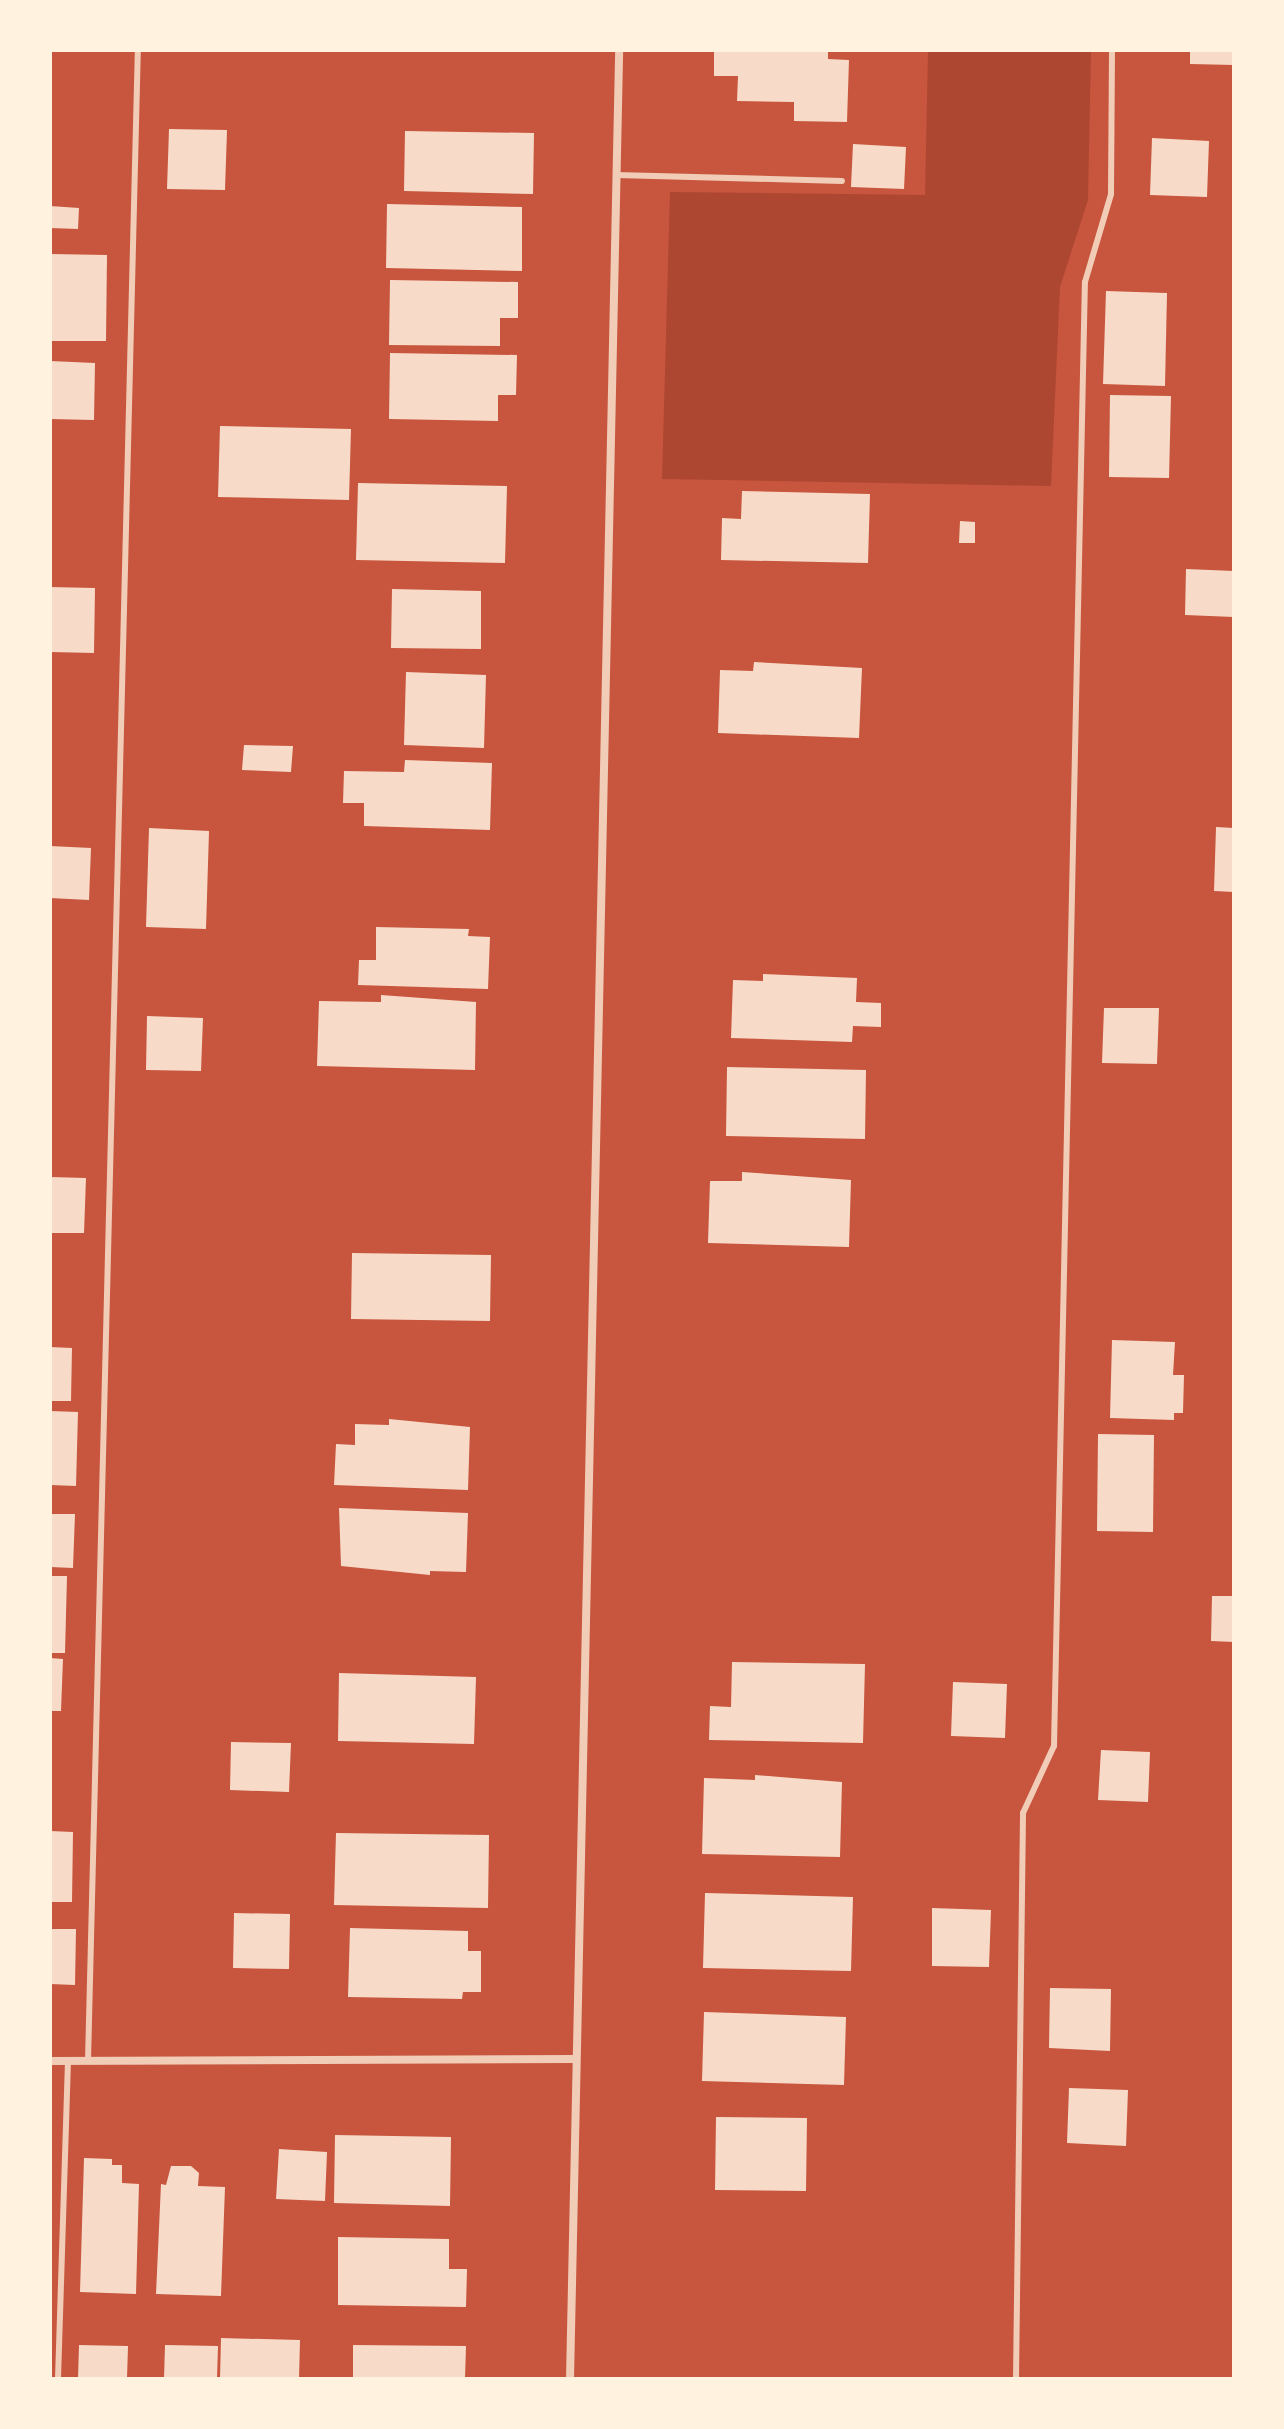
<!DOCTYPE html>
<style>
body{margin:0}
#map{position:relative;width:1284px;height:2429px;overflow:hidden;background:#c8553d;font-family:Signika,sans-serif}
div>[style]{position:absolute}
.green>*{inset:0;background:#ae4732}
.building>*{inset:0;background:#f7dbc8}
.service>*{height:6px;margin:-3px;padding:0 3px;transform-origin:3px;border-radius:3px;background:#f1ccb7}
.minor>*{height:8px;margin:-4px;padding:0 4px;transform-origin:4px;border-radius:4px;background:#f1ccb7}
span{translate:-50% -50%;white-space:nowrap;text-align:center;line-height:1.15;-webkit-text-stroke:8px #fff3e0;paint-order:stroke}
.frame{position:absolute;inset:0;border:52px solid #fff3e0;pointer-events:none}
</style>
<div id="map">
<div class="green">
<div style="clip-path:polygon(928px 50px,1091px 50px,1088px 200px,1060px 287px,1051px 486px,662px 479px,670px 192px,925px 195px)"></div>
</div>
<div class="building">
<div style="clip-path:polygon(714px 50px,828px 50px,828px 59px,849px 60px,847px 122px,794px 121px,794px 102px,737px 101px,738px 76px,714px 76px)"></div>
<div style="clip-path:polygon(1190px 50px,1234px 50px,1234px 65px,1190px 64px)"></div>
<div style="clip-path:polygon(169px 129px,227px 130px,225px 190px,167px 189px)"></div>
<div style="clip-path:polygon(405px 131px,534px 133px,533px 194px,404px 191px)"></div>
<div style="clip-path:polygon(1152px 138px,1209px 141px,1207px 197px,1150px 195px)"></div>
<div style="clip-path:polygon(853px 144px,906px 147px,904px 189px,851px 187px)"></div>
<div style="clip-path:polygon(387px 204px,522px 207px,522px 271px,386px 268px)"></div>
<div style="clip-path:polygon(50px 206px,79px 208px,78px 229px,50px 228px)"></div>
<div style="clip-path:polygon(50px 254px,107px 255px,106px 341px,50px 341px)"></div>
<div style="clip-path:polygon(390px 280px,518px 282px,518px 318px,500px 318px,500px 346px,389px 345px)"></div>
<div style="clip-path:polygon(1106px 291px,1167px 293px,1165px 386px,1103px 384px)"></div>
<div style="clip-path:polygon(390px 353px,517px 355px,516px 395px,498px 395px,498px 421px,389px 419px)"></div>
<div style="clip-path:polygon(50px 361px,95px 363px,94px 420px,50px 419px)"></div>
<div style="clip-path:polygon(1110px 395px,1171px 396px,1169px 478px,1109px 477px)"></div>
<div style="clip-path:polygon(220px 426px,351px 429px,349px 500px,218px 497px)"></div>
<div style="clip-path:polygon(358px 483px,507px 486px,505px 563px,356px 560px)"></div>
<div style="clip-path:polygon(742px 491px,870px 494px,868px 563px,721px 560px,722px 518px,741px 519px)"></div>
<div style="clip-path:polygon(960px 521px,975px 522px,975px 543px,959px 543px)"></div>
<div style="clip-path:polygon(1186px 569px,1234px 571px,1234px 617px,1185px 615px)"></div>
<div style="clip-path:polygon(50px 587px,95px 588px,94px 653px,50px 652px)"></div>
<div style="clip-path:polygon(392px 589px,481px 591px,481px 649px,391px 648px)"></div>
<div style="clip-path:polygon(754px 662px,862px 668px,859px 738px,718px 733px,720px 670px,753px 671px)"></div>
<div style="clip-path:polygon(406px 672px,486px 675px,484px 748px,404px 745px)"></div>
<div style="clip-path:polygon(244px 745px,293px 746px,291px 772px,242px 770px)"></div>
<div style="clip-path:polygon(405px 760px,492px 763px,490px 830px,364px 826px,364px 803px,343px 803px,344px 771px,404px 772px)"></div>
<div style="clip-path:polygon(1216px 827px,1234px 828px,1234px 892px,1214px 891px)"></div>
<div style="clip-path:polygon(149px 828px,209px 831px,206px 929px,146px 927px)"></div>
<div style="clip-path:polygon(50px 846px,91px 848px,89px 900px,50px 898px)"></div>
<div style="clip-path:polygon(376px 927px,469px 929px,468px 936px,490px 937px,488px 989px,358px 985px,359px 960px,376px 960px)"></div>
<div style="clip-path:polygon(763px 974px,857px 978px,856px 1002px,881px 1003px,881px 1027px,853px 1026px,852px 1042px,731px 1038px,733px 980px,763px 981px)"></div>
<div style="clip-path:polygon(381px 995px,476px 1002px,475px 1070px,317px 1066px,319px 1001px,381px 1002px)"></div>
<div style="clip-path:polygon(1104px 1008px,1159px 1008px,1157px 1064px,1102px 1063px)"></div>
<div style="clip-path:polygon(147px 1016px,203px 1018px,201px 1071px,146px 1070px)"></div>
<div style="clip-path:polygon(727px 1067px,866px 1070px,865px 1139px,726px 1136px)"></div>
<div style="clip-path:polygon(742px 1172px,851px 1180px,849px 1247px,708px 1243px,710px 1181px,742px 1181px)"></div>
<div style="clip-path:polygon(50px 1177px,86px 1178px,84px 1233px,50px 1233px)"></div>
<div style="clip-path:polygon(352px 1253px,491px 1255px,490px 1321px,351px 1319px)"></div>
<div style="clip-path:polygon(1112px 1340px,1175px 1342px,1173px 1375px,1184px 1375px,1183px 1413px,1174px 1413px,1174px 1420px,1110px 1418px)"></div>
<div style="clip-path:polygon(50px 1347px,72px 1348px,71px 1401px,50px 1401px)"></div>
<div style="clip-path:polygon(50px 1411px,78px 1412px,76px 1486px,50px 1485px)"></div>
<div style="clip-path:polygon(389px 1419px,470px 1427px,468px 1490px,334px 1485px,336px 1444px,355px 1445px,355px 1424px,389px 1425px)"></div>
<div style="clip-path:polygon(1098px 1434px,1154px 1435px,1153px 1532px,1097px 1531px)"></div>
<div style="clip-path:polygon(339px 1508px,468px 1513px,466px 1572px,430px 1571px,430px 1575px,341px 1566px)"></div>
<div style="clip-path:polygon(50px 1514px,75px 1514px,73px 1568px,50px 1567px)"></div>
<div style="clip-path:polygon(50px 1576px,67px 1576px,65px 1653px,50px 1653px)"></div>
<div style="clip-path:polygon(1212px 1596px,1234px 1596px,1234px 1642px,1211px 1641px)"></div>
<div style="clip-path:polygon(50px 1658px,63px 1659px,61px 1711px,50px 1711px)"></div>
<div style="clip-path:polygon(732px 1662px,865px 1664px,863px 1743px,709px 1740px,710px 1706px,731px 1707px)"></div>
<div style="clip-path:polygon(339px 1673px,476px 1677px,474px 1744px,338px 1741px)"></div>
<div style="clip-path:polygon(953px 1682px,1007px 1684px,1005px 1738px,951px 1736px)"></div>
<div style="clip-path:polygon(231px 1742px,291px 1743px,289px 1792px,230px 1790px)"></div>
<div style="clip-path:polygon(1101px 1750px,1150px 1752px,1148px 1802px,1098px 1800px)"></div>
<div style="clip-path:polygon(755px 1775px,842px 1782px,840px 1857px,702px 1854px,704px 1778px,755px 1780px)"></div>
<div style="clip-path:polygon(50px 1831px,73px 1832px,72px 1902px,50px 1902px)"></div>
<div style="clip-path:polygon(336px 1833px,489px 1835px,488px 1908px,334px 1905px)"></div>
<div style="clip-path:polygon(705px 1893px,853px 1897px,851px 1971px,703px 1968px)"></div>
<div style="clip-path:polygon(932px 1908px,991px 1910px,989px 1967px,932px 1966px)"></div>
<div style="clip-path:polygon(234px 1913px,290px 1914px,289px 1969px,233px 1968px)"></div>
<div style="clip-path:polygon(350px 1928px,468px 1931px,468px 1951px,481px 1951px,481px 1992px,463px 1992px,462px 1999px,348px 1997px)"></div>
<div style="clip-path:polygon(50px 1929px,76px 1929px,75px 1985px,50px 1984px)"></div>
<div style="clip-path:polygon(1050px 1988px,1111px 1989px,1110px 2051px,1049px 2048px)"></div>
<div style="clip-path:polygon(704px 2012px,846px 2017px,844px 2085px,702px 2081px)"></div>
<div style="clip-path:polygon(1069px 2088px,1128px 2090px,1126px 2146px,1067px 2143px)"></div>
<div style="clip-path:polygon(716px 2117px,807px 2118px,806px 2191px,715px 2190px)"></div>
<div style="clip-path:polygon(335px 2135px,451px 2137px,450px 2206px,334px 2203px)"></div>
<div style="clip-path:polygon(279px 2149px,327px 2152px,325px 2201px,276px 2199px)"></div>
<div style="clip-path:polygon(84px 2158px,112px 2159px,112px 2165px,122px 2165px,122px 2183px,139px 2184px,136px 2294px,80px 2292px)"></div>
<div style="clip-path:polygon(171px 2166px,191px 2166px,199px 2173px,198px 2186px,225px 2187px,221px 2296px,156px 2294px,161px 2184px,166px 2185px)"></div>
<div style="clip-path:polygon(338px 2237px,449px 2239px,449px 2269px,467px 2269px,466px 2307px,338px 2305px)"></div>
<div style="clip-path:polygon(221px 2338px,300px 2340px,299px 2379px,220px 2379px)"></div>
<div style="clip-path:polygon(79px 2345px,128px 2346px,127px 2379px,78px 2379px)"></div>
<div style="clip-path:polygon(165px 2345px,218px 2346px,217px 2379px,164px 2379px)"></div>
<div style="clip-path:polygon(353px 2345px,466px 2346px,465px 2379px,353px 2379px)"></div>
</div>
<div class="service">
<div style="left:616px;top:175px;width:226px;rotate:1.5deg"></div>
<div style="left:88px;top:2061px;width:2012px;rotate:-88.58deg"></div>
<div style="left:58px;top:2379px;width:318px;rotate:-88.2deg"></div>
<div style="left:1016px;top:2379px;width:566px;rotate:-89.29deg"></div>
<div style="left:1023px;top:1813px;width:74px;rotate:-65.2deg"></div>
<div style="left:1054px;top:1746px;width:1464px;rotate:-88.79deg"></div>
<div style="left:1085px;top:282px;width:92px;rotate:-73.5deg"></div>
<div style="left:1111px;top:194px;width:144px;rotate:-89.6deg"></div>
</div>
<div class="minor">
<div style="left:50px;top:2061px;width:523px;rotate:-0.22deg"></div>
<div style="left:570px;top:2379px;width:2330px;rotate:-88.79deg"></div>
</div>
<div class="frame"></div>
</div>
